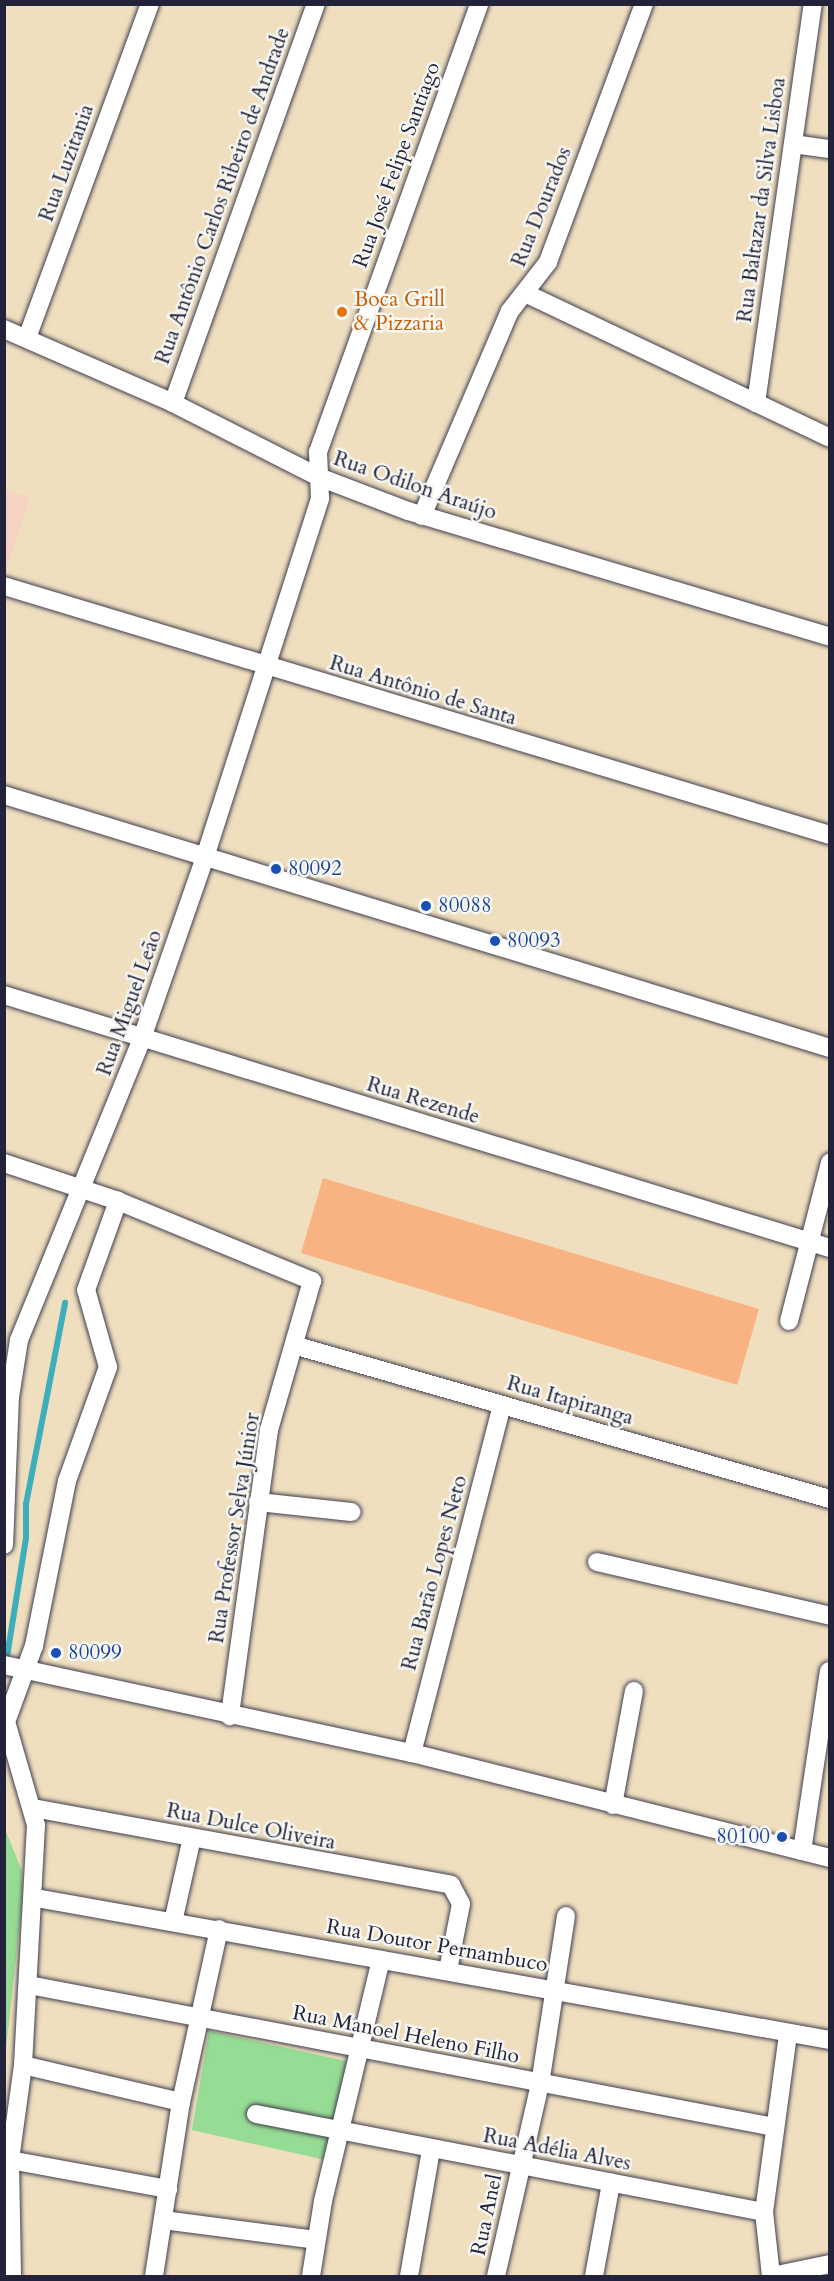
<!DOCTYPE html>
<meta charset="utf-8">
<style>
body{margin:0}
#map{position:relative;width:834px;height:2281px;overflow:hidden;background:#efdfbf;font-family:Cardo,serif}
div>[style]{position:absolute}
.built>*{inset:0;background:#f6d2c3}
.green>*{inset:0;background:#97dc95}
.stream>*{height:6px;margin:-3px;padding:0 3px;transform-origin:3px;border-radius:3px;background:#3faebb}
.building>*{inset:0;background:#f9b281}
.roads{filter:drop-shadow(0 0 2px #413e4f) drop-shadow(0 0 2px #413e4f)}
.minor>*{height:18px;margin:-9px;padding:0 9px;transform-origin:9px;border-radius:9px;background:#fff}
.dots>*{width:16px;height:16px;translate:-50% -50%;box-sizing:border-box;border:3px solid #f6f6f2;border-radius:50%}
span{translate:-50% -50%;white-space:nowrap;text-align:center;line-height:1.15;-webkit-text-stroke:5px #f6f6f2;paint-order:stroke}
.street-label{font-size:21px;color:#22223b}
.food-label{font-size:21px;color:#c56008}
.left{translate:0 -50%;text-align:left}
.transit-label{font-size:21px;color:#164399}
.right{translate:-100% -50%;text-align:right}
.frame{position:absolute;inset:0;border:6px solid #22223b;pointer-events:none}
</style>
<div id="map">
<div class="built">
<div style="clip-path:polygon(6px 491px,30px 497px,6px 571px,4px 497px)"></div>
</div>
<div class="green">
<div style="clip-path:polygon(5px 1829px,22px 1871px,23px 1895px,5px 2058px)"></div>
<div style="clip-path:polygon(209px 2031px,355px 2063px,330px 2161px,192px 2130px)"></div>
</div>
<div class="stream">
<div style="left:6px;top:1663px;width:127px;rotate:-80.9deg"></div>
<div style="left:26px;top:1538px;width:34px;rotate:-90deg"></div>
<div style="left:26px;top:1504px;width:205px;rotate:-79deg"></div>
</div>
<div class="building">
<div style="clip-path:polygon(323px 1178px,759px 1309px,737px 1385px,301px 1253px)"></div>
</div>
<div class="roads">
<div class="minor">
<div style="left:793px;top:144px;width:37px;rotate:8deg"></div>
<div style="left:527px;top:294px;width:335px;rotate:25.4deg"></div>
<div style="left:4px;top:329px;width:184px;rotate:23.6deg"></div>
<div style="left:173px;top:403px;width:164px;rotate:26.9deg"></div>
<div style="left:319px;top:477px;width:95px;rotate:20.9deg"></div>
<div style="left:408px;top:511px;width:440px;rotate:16.6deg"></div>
<div style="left:27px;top:338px;width:356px;rotate:-69.8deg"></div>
<div style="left:173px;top:403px;width:424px;rotate:-70.3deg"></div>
<div style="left:756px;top:403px;width:403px;rotate:-81.9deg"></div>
<div style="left:422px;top:516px;width:223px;rotate:-66.8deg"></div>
<div style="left:510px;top:311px;width:62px;rotate:-52.2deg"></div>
<div style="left:548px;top:262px;width:275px;rotate:-69.6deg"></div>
<div style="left:4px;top:586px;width:863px;rotate:16.78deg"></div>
<div style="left:4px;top:795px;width:864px;rotate:17.03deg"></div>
<div style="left:4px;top:995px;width:864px;rotate:17.03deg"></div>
<div style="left:4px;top:1163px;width:120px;rotate:18.4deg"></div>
<div style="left:118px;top:1201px;width:210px;rotate:22.4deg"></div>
<div style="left:312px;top:1281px;width:155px;rotate:106.1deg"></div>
<div style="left:269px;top:1430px;width:289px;rotate:97.8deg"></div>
<div style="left:789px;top:1321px;width:164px;rotate:-75.5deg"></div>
<div style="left:297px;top:1346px;width:555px;rotate:16.02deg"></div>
<div style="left:258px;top:1502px;width:94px;rotate:6.1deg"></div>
<div style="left:4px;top:1545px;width:148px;rotate:-87.7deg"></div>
<div style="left:10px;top:1397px;width:58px;rotate:-81deg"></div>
<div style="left:19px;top:1340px;width:326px;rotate:-67.8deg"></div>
<div style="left:142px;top:1038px;width:192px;rotate:-70.8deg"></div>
<div style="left:205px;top:857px;width:377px;rotate:-72.2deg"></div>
<div style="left:320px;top:498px;width:46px;rotate:-92.5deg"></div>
<div style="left:318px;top:452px;width:476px;rotate:-70.2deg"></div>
<div style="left:597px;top:1562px;width:239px;rotate:13deg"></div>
<div style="left:4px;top:1665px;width:417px;rotate:12.2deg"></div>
<div style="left:412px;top:1753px;width:431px;rotate:14.1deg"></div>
<div style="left:412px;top:1753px;width:359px;rotate:-75.5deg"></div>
<div style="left:613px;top:1805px;width:116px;rotate:-79.6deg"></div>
<div style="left:33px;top:1808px;width:425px;rotate:10.4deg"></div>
<div style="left:451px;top:1885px;width:21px;rotate:62deg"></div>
<div style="left:461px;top:1904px;width:67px;rotate:101.1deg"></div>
<div style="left:802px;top:1851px;width:182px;rotate:-81.5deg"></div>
<div style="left:36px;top:1898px;width:807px;rotate:10.14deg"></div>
<div style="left:173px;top:1922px;width:86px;rotate:-77.3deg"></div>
<div style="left:29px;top:1985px;width:758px;rotate:10.79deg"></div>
<div style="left:23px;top:2065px;width:162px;rotate:13.2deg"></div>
<div style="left:256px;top:2114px;width:517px;rotate:10.92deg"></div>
<div style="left:10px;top:2160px;width:161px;rotate:10.4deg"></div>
<div style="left:163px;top:2220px;width:154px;rotate:7.4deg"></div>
<div style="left:12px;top:2276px;width:116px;rotate:-91deg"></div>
<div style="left:10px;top:2160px;width:96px;rotate:-82.2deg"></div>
<div style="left:23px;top:2065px;width:240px;rotate:-86.9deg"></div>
<div style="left:36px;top:1825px;width:107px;rotate:-106.2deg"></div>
<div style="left:6px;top:1722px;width:81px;rotate:-69.8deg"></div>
<div style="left:34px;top:1646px;width:168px;rotate:-78.7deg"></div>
<div style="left:67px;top:1481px;width:121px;rotate:-70.2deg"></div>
<div style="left:108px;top:1367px;width:80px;rotate:-105.9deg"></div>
<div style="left:86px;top:1290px;width:95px;rotate:-70.2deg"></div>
<div style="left:154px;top:2276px;width:176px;rotate:-81.2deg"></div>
<div style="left:181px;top:2102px;width:177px;rotate:-77.6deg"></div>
<div style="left:311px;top:2276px;width:76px;rotate:-80.9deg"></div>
<div style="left:323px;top:2201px;width:248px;rotate:-76.5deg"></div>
<div style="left:409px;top:2276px;width:128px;rotate:-80.1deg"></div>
<div style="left:496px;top:2276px;width:197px;rotate:-77.1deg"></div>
<div style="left:540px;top:2084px;width:170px;rotate:-81.2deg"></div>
<div style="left:594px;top:2276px;width:95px;rotate:-79.6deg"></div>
<div style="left:771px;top:2276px;width:64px;rotate:-96.2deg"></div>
<div style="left:764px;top:2212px;width:180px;rotate:-82.3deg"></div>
<div style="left:772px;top:2276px;width:59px;rotate:-11.7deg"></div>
</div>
</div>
<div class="dots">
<div style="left:342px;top:312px;background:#e8710a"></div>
<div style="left:276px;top:869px;background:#1a4fb4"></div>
<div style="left:426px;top:906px;background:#1a4fb4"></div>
<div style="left:495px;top:941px;background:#1a4fb4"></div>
<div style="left:56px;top:1653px;background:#1a4fb4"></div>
<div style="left:782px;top:1837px;background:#1a4fb4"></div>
</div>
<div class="street-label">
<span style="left:67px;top:163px;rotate:-70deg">Rua Luzitania</span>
<span style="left:397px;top:165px;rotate:-70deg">Rua José Felipe Santiago</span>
<span style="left:223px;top:196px;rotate:-70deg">Rua Antônio Carlos Ribeiro de Andrade</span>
<span style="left:762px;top:200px;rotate:-82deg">Rua Baltazar da Silva Lisboa</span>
<span style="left:542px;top:207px;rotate:-68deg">Rua Dourados</span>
<span style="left:415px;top:486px;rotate:19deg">Rua Odilon Araújo</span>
<span style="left:423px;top:691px;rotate:17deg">Rua Antônio de Santa</span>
<span style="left:130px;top:1003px;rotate:-70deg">Rua Miguel Leão</span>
<span style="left:423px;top:1101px;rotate:17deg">Rua Rezende</span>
<span style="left:570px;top:1401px;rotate:16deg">Rua Itapiranga</span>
<span style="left:235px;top:1528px;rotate:-81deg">Rua Professor Selva Júnior</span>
<span style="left:435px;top:1573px;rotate:-75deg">Rua Barão Lopes Neto</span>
<span style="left:251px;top:1827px;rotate:11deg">Rua Dulce Oliveira</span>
<span style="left:437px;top:1946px;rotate:10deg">Rua Doutor Pernambuco</span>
<span style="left:406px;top:2035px;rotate:11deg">Rua Manoel Heleno Filho</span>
<span style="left:557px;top:2150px;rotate:11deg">Rua Adélia Alves</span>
<span style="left:487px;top:2215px;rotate:-78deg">Rua Anel</span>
</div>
<div class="food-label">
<span class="left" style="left:354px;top:312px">Boca Grill<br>&amp; Pizzaria</span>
</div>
<div class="transit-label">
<span class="left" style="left:288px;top:869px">80092</span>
<span class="left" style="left:438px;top:906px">80088</span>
<span class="left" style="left:507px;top:941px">80093</span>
<span class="left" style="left:68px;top:1653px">80099</span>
<span class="right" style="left:770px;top:1837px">80100</span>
</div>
<div class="frame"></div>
</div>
